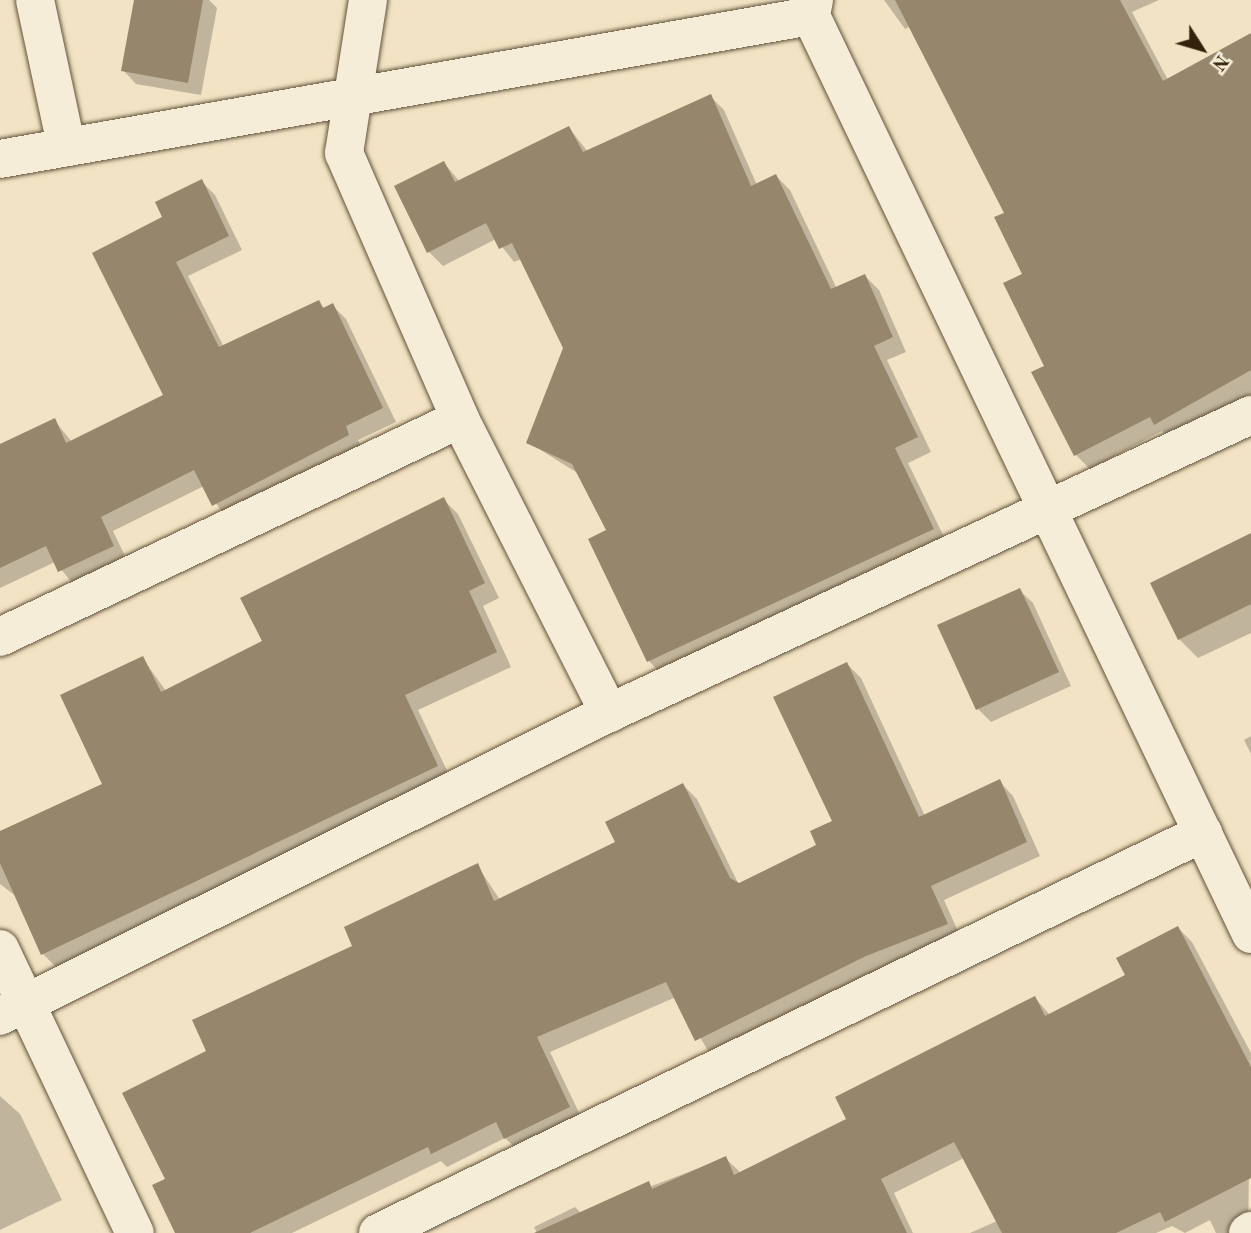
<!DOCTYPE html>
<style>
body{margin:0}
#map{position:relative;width:1251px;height:1233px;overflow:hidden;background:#f1e3c3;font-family:"Old Standard TT",serif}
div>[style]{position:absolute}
.shadow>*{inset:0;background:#0003}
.building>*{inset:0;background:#96866b}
.roads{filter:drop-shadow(0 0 2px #63523a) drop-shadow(0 0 2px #63523a)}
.minor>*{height:38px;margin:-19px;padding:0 19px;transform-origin:19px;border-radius:19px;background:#f6edd8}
span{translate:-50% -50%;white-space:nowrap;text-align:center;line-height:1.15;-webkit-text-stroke:6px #f6edd8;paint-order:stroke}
.north{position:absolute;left:1167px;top:14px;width:70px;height:70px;-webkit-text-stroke:5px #f6edd8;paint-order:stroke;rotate:127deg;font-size:19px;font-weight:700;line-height:28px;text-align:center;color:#34220c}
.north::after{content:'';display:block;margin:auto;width:24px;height:32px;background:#34220c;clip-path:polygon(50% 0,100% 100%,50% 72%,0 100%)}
</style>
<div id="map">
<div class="shadow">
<div style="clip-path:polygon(135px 0,209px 0,217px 8px,201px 95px,136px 84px,123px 70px)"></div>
<div style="clip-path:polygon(884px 0,1159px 0,1132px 12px,1168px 80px,1251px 54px,1251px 394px,1169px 438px,1162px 431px,1090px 469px,1076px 455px,1006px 214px,911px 26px,905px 29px)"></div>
<div style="clip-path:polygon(710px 96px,724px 110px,757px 185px,776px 176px,790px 190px,837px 289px,865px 276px,879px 290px,906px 352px,887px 360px,931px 452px,908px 463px,947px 543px,663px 676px,649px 661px,591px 540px,609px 531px,579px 474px,528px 442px,564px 348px,521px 259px,514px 262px,496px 239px,443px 266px,428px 251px,444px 163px,460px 182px,569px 128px,588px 152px)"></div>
<div style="clip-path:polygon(201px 181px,215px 195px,242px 250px,188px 276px,224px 347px,318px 302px,325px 309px,332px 305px,346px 319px,396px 422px,358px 440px,362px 449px,227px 519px,204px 486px,113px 531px,127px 560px,74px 585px,55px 562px,0 588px,0 446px,54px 420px,72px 442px,165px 396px,164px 218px)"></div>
<div style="clip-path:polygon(443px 499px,458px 514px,499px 598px,483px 606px,511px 667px,418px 710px,452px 781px,58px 969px,43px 954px,17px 897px,0 884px,0 833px,105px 785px,143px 659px,166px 691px,264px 642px)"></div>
<div style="clip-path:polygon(1251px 535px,1251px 633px,1198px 658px,1179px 639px,1152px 584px)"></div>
<div style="clip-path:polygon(1019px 590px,1033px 603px,1071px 686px,991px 722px,978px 709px)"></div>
<div style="clip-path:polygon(847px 664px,861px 678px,925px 816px,999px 781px,1013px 796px,1040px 856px,944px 900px,961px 938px,710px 1054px,676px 997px,550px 1052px,583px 1121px,520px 1152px,505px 1138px,447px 1167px,441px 1161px,292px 1233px,177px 1233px,167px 1180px,209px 1052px,477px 865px,500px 900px,617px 842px,683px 785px,697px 799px,739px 885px,818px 846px,834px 822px)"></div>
<div style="clip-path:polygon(1251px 736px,1251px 754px,1244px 740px)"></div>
<div style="clip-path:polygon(1178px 928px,1192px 942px,1251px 1053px,1248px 1233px,1216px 1233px,1210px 1220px,1185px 1233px,1172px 1226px,1156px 1233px,970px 1233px,997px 1221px,964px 1158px,894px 1193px,913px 1233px,537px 1233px,534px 1227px,575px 1207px,581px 1213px,725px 1158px,740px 1172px,848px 1120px,1035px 998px,1050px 1015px,1127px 976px)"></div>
<div style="clip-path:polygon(0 1096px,20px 1114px,62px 1200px,0 1230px)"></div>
</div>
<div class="building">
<div style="clip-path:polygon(134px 0,203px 0,188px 83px,121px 71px)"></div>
<div style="clip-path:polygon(895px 0,1120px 0,1163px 81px,1251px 33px,1251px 370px,1154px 425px,1150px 417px,1074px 456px,1031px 372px,1044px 366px,1003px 283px,1022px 274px,994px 217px,1004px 213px)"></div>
<div style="clip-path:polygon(711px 94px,751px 186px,776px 174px,831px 289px,865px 274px,893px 337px,874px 346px,918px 437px,895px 448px,934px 529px,647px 662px,588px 539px,606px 530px,572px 464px,526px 443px,563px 348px,512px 243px,499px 249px,486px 223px,427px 253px,394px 186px,444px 161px,455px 182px,569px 126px,583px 152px)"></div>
<div style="clip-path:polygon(202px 179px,229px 236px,176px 262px,219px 347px,319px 300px,323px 308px,333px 303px,383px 408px,346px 426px,349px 435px,212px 506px,194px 470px,101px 517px,114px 546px,58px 572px,46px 546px,0 568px,0 444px,55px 418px,66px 443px,163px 395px,92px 253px,162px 217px,155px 202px)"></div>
<div style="clip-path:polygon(444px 497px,485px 583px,469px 591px,497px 652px,405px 695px,438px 766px,41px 955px,0 863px,0 831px,102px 784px,60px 695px,143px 656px,161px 692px,262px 641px,240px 598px)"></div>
<div style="clip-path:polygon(1251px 533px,1251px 604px,1178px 640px,1150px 583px)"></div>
<div style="clip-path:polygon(1020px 588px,1059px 672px,976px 710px,937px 625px)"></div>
<div style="clip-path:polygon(847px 662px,919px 817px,1000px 779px,1027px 842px,931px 886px,948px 924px,866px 956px,695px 1041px,666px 982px,537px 1037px,570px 1107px,504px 1139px,496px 1122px,431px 1154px,428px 1147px,250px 1233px,175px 1233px,152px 1185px,165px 1179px,122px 1093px,206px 1051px,192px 1020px,352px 946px,344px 927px,478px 863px,494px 901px,615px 842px,605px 822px,683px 783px,730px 878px,739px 883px,816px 845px,810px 831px,832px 821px,773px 697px)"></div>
<div style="clip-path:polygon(1178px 926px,1251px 1067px,1251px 1178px,1165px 1222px,1160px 1212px,1116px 1233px,1002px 1233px,954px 1142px,881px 1179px,907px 1233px,534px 1233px,649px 1181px,652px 1189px,726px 1156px,734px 1175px,846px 1119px,835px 1097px,1035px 996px,1045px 1016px,1125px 975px,1116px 958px)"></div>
</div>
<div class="roads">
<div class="minor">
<div style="left:35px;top:0;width:148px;rotate:77.9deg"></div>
<div style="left:368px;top:0;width:155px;rotate:98.9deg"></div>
<div style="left:344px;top:153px;width:290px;rotate:66.4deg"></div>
<div style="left:460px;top:419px;width:330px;rotate:63.1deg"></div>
<div style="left:814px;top:0;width:16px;rotate:101deg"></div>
<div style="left:811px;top:16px;width:1018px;rotate:64.39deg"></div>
<div style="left:0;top:159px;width:824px;rotate:-10deg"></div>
<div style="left:0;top:637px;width:509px;rotate:-25.36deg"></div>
<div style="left:0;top:949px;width:314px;rotate:64.6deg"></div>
<div style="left:0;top:1016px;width:680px;rotate:-26.45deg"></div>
<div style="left:609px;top:713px;width:708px;rotate:-24.9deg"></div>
<div style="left:378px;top:1233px;width:917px;rotate:-25.87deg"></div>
<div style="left:1248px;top:1233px;width:4px;rotate:-34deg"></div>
</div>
</div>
<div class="north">N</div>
</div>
